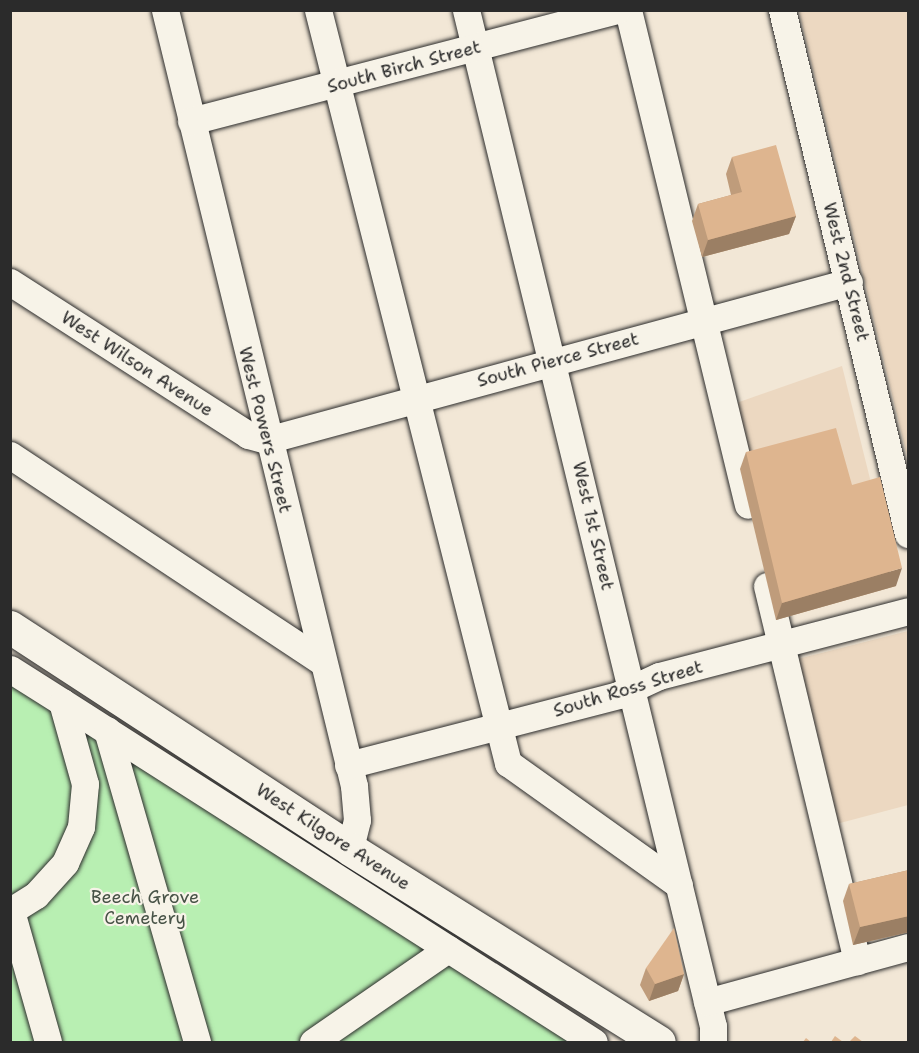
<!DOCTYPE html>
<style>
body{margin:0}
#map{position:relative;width:919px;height:1053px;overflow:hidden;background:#f2e7d6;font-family:"Shantell Sans",sans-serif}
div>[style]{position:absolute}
.built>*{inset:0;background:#ecd8c1}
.green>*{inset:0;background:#b8efb2}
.roads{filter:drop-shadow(0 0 2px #2b2b2b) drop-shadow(0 0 2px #2b2b2b)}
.minor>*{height:27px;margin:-13.5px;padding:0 13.5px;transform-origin:13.5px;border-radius:13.5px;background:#f7f3e8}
.major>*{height:33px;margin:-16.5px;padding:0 16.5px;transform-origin:16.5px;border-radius:16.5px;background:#f7f3e8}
.wall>*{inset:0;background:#bf9c7b}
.shaded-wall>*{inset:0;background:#9b7f64}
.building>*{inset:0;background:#deb58f}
span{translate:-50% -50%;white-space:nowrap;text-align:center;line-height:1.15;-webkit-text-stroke:4.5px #f7f3e8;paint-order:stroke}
.street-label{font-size:18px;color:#2b2b2b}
.park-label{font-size:18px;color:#475246}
.frame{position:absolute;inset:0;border:12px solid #2b2b2b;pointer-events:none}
</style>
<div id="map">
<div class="built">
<div style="clip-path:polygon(799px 11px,908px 11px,908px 460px)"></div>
<div style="clip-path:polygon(842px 366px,874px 495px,740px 469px,725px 407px)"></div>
<div style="clip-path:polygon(908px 631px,908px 805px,825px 827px,786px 662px)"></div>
</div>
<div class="green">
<div style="clip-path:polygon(10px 661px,282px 837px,608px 1042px,11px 1042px)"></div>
</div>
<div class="roads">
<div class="minor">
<div style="left:165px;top:10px;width:799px;rotate:76.31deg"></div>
<div style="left:354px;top:786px;width:34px;rotate:85deg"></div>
<div style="left:357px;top:820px;width:30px;rotate:104deg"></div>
<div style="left:318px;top:10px;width:777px;rotate:75.84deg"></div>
<div style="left:508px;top:763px;width:210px;rotate:35.5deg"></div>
<div style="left:466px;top:10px;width:1046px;rotate:76.34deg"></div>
<div style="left:713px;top:1026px;width:16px;rotate:90deg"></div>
<div style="left:628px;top:10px;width:509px;rotate:76.37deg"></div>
<div style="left:782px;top:10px;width:539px;rotate:76.48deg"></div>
<div style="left:191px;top:121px;width:440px;rotate:-14.6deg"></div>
<div style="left:10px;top:282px;width:283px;rotate:32.7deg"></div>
<div style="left:248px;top:435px;width:20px;rotate:15deg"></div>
<div style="left:267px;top:440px;width:603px;rotate:-15.19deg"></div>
<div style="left:10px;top:455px;width:373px;rotate:33.5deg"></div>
<div style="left:767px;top:586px;width:386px;rotate:76.5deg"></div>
<div style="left:10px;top:669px;width:62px;rotate:32.4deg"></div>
<div style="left:62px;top:702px;width:85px;rotate:74.3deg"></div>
<div style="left:85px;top:784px;width:43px;rotate:95.3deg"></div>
<div style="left:81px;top:827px;width:39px;rotate:114deg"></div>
<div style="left:65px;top:863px;width:43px;rotate:132.2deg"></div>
<div style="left:36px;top:895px;width:31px;rotate:148deg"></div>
<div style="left:62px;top:702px;width:631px;rotate:32.58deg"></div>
<div style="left:107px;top:730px;width:325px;rotate:73.9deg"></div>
<div style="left:348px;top:765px;width:279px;rotate:-14.5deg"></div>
<div style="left:618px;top:695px;width:45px;rotate:-24.9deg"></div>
<div style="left:659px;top:676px;width:257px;rotate:-14.6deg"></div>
<div style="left:11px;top:911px;width:136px;rotate:74.2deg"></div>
<div style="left:707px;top:1002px;width:208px;rotate:-15.3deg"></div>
<div style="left:313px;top:1042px;width:164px;rotate:-34.6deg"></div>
</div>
<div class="major">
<div style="left:10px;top:627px;width:406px;rotate:33.1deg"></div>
<div style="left:350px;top:849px;width:364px;rotate:32deg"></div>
</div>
</div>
<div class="wall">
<div style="clip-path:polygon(732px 157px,796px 216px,789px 234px,702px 257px,692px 221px,698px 204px,731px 195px,726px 174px)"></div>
<div style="clip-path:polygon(746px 452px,852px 485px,896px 586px,776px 620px,740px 469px)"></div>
<div style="clip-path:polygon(909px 870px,909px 932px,853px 945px,843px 901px,849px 884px)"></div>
<div style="clip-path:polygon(646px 968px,684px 974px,678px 991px,649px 1001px,640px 985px)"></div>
</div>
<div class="shaded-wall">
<div style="clip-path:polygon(796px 216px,789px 234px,702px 257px,708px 240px)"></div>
<div style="clip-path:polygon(902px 568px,896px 586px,776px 620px,782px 603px)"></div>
<div style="clip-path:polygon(909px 916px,909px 932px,853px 945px,860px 927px)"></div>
<div style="clip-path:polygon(684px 974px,678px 991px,649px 1001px,655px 984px)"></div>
</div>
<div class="building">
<div style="clip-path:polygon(776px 145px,796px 216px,708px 240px,698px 204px,742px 192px,732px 157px)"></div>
<div style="clip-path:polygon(836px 428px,852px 485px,880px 477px,902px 568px,782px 603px,746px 452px)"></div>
<div style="clip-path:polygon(909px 870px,909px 916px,860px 927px,849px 884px)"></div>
<div style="clip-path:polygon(674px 928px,684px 974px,655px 984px,646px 968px)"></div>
<div style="clip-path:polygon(835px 1036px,843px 1042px,831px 1042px)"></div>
<div style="clip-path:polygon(855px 1036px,863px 1042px,849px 1042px)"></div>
<div style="clip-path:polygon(806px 1038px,811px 1042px,803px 1042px)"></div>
</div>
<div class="street-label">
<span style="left:404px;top:67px;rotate:-15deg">South Birch Street</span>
<span style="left:846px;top:272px;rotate:76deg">West 2nd Street</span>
<span style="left:558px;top:360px;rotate:-15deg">South Pierce Street</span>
<span style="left:137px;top:364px;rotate:33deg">West Wilson Avenue</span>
<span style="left:265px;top:430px;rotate:76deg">West Powers Street</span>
<span style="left:593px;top:526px;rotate:77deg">West 1st Street</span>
<span style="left:628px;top:689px;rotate:-17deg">South Ross Street</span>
<span style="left:333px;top:837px;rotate:33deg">West Kilgore Avenue</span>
</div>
<div class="park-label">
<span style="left:145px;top:908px">Beech Grove<br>Cemetery</span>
</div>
<div class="frame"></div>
</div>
